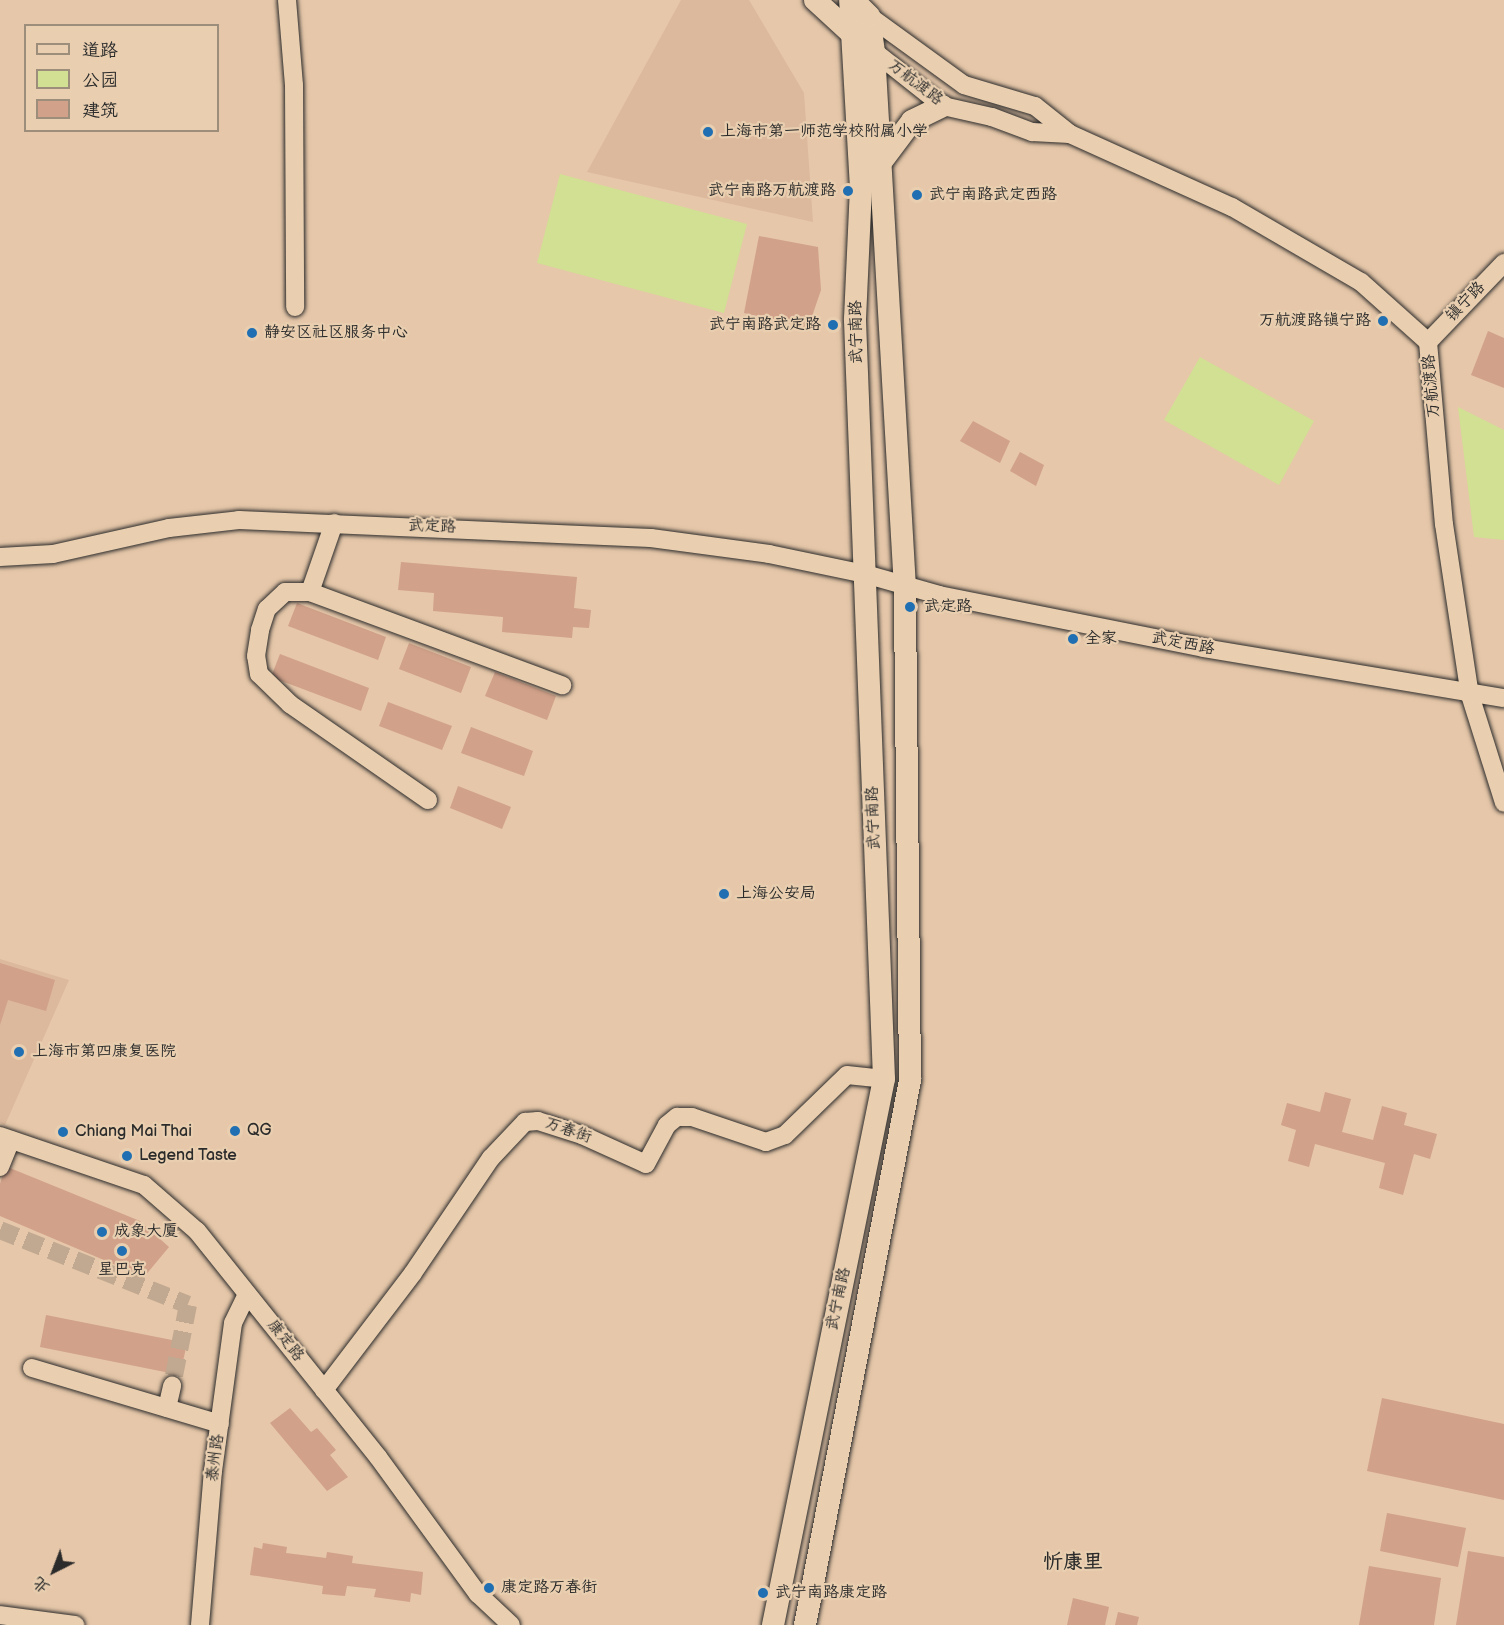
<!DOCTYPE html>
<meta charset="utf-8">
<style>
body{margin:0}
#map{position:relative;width:1504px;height:1625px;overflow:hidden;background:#e6c7a9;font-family:"Balsamiq Sans","LXGW WenKai TC",sans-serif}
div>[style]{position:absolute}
.built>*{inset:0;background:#dcb99d}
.green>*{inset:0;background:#d1e093}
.building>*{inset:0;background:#d1a189}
.minor-tunnel>*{height:18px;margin-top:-9px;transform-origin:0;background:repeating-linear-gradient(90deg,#c1a890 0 18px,transparent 0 27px)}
.roads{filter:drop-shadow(0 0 2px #2b2b2b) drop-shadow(0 0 2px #2b2b2b)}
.minor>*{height:18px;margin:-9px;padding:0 9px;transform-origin:9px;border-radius:9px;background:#e9cfb0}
.major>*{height:22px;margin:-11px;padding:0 11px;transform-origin:11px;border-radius:11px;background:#e9cfb0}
.dots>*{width:16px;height:16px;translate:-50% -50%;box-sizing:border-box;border:3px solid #e9cfb0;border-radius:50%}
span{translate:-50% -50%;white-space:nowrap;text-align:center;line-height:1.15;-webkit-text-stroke:4.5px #e9cfb0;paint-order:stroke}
.street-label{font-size:16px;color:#2b2b2b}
.poi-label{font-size:16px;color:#2b2b2b}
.left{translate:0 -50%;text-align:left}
.right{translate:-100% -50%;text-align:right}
.quarter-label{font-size:20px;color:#2b2b2b;font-weight:700}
.legend{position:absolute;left:24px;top:24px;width:195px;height:108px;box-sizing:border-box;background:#e9cfb0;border:2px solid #9d8d7b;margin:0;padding:8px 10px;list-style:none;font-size:18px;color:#2b2b2b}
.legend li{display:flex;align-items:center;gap:12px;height:30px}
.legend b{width:30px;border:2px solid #9d8d7b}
.north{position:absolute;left:24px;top:1541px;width:60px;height:60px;-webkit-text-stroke:4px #e9cfb0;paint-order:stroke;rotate:222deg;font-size:16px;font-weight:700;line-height:24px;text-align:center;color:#2b2b2b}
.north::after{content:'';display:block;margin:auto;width:21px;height:27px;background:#2b2b2b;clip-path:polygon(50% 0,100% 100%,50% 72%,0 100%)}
</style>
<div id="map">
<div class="built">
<div style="clip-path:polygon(681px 0,749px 0,804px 93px,813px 222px,587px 172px)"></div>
<div style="clip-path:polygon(0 959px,69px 980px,5px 1125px,0 1123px)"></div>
</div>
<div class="green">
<div style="clip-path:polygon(560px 174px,747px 224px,724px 313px,537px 263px)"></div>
<div style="clip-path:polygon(1200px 357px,1314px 421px,1279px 485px,1164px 420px)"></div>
<div style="clip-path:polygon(1458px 407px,1504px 430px,1504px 540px,1474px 537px)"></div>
</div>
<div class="building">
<div style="clip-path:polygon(759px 236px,818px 247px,821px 290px,808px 328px,744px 313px)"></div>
<div style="clip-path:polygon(1488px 331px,1504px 338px,1504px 388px,1471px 375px)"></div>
<div style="clip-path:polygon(973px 421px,1010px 441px,1000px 463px,960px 441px)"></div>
<div style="clip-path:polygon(1020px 452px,1044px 465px,1036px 486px,1010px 471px)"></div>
<div style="clip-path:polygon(401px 562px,577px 577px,574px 608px,591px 610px,589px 628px,573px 627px,572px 638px,502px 632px,503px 617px,433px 611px,434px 593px,398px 590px)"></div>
<div style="clip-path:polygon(297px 603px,386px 637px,378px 660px,288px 626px)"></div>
<div style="clip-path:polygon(409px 643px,471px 667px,461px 693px,399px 669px)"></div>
<div style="clip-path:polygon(280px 654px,369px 688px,361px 711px,271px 677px)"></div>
<div style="clip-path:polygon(495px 672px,556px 696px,547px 720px,485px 696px)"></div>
<div style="clip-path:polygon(388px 702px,452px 726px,442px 750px,379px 726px)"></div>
<div style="clip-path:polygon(471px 727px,533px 751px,524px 776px,461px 753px)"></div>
<div style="clip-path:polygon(458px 786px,511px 807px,502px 829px,450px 808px)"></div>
<div style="clip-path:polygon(0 963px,55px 980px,46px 1011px,8px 1000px,0 1025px)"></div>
<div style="clip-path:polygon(1325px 1092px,1351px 1099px,1342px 1132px,1373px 1140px,1382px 1106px,1407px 1113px,1404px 1125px,1437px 1134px,1430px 1159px,1414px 1154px,1403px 1195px,1379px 1188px,1385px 1163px,1315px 1144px,1309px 1167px,1288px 1161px,1296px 1130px,1281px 1125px,1287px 1103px,1320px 1112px)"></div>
<div style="clip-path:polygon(5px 1166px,140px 1221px,169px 1247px,144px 1277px,0 1216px,0 1184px)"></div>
<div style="clip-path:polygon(46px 1315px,187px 1343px,180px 1375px,40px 1347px)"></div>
<div style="clip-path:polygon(1382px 1398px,1504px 1424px,1504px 1500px,1367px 1471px)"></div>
<div style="clip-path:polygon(290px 1408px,311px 1432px,317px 1428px,336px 1450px,330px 1455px,348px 1477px,327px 1491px,270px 1423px)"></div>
<div style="clip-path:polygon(1387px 1513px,1466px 1528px,1458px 1567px,1380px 1551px)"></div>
<div style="clip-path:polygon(263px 1543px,287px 1547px,286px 1553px,326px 1558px,327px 1552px,353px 1556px,352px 1563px,423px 1572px,421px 1595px,411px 1593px,410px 1602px,374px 1597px,376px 1589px,347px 1586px,345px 1596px,322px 1594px,323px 1586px,250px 1575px,254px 1547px,262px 1549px)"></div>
<div style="clip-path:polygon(1468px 1551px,1504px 1557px,1504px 1625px,1456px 1625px)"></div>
<div style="clip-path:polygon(1369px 1566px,1441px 1578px,1434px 1625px,1359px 1625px)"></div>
<div style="clip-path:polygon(1073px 1598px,1109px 1607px,1105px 1625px,1067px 1625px)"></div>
<div style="clip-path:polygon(1118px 1612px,1139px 1617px,1137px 1625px,1115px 1625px)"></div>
</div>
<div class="minor-tunnel">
<div style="left:0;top:1230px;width:202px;rotate:21.7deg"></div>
<div style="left:188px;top:1305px;width:83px;rotate:101.2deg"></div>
</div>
<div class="roads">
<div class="minor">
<div style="left:287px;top:0;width:85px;rotate:85.3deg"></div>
<div style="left:294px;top:85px;width:222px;rotate:89.7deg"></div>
<div style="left:869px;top:16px;width:117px;rotate:36deg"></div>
<div style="left:964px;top:85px;width:74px;rotate:16.5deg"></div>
<div style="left:1035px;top:106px;width:45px;rotate:38.7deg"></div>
<div style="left:1070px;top:134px;width:178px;rotate:24.3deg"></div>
<div style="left:1232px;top:207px;width:149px;rotate:30.2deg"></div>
<div style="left:1361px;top:282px;width:90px;rotate:41.8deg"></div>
<div style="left:1428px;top:342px;width:183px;rotate:85deg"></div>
<div style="left:1444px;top:524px;width:173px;rotate:81.4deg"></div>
<div style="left:1470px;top:695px;width:113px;rotate:72.5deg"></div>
<div style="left:866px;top:45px;width:98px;rotate:38.4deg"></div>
<div style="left:943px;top:106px;width:50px;rotate:12.7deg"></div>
<div style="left:992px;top:117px;width:43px;rotate:20.6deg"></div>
<div style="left:1032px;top:132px;width:38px;rotate:3deg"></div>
<div style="left:1428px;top:342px;width:110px;rotate:-46.1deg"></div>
<div style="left:0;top:557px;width:53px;rotate:-3.2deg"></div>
<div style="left:53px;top:554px;width:119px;rotate:-12.6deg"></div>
<div style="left:169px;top:528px;width:70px;rotate:-6.5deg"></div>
<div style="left:239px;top:520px;width:412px;rotate:2.5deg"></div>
<div style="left:651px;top:538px;width:119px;rotate:7.7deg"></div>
<div style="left:769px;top:554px;width:98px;rotate:11.8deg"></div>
<div style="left:865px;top:574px;width:77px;rotate:15.8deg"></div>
<div style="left:939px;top:595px;width:270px;rotate:11.3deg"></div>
<div style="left:1204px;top:648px;width:304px;rotate:9.5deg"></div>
<div style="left:310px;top:592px;width:73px;rotate:-70.8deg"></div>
<div style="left:428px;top:800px;width:168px;rotate:-145.2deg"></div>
<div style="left:290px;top:704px;width:43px;rotate:-135.9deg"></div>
<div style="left:259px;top:674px;width:18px;rotate:-99deg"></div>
<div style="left:256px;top:656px;width:26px;rotate:-81deg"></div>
<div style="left:260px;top:630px;width:22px;rotate:-72deg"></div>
<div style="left:267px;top:609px;width:25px;rotate:-43deg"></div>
<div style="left:285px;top:592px;width:25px"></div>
<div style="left:310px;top:592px;width:269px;rotate:20.3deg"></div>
<div style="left:0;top:1136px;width:152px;rotate:18.8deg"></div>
<div style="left:144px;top:1185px;width:70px;rotate:41deg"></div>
<div style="left:197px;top:1231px;width:290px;rotate:51.3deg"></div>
<div style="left:378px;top:1457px;width:170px;rotate:53.9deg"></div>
<div style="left:478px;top:1594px;width:45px;rotate:43.2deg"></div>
<div style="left:0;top:1167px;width:29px;rotate:-68deg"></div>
<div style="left:32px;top:1368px;width:196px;rotate:16.6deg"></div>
<div style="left:324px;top:1390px;width:147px;rotate:-52.7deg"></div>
<div style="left:413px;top:1273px;width:139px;rotate:-55.9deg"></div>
<div style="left:491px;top:1158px;width:50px;rotate:-46.6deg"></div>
<div style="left:525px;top:1122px;width:13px;rotate:-4deg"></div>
<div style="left:538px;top:1121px;width:46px;rotate:17.7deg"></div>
<div style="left:582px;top:1135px;width:70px;rotate:24.4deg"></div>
<div style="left:646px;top:1164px;width:44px;rotate:-61.7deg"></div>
<div style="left:667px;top:1125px;width:13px;rotate:-39deg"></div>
<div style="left:677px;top:1117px;width:15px"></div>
<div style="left:692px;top:1117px;width:78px;rotate:18.7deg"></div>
<div style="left:766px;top:1142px;width:20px;rotate:-20deg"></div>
<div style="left:785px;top:1135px;width:86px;rotate:-44.1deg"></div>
<div style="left:847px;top:1075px;width:37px;rotate:6deg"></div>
<div style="left:167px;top:1408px;width:23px;rotate:-77deg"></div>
<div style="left:0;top:1615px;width:76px;rotate:7.6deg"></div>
<div style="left:200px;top:1625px;width:155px;rotate:-85.2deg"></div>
<div style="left:213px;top:1471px;width:149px;rotate:-82.3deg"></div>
<div style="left:233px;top:1323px;width:32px;rotate:-64deg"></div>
</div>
<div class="major">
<div style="left:815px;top:0;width:46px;rotate:42.4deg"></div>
<div style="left:879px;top:165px;width:55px;rotate:-53.1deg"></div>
<div style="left:912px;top:121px;width:34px;rotate:-26deg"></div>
<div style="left:773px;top:1625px;width:557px;rotate:-78.51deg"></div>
<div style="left:884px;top:1079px;width:761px;rotate:-92.19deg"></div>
<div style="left:855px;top:319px;width:131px;rotate:-87.4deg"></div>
<div style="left:861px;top:188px;width:188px;rotate:-93.3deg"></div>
<div style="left:805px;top:1625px;width:555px;rotate:-79.09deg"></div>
<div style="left:910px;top:1080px;width:492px;rotate:-90.6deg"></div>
<div style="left:905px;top:588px;width:537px;rotate:-93.31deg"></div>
<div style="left:874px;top:52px;width:36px;rotate:-98deg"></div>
<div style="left:869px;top:16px;width:23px;rotate:-135deg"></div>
</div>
</div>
<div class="dots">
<div style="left:708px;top:132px;background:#1f6fb2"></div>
<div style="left:848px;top:191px;background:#1f6fb2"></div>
<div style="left:917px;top:195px;background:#1f6fb2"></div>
<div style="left:1383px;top:321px;background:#1f6fb2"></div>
<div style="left:833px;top:325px;background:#1f6fb2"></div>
<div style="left:252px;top:333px;background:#1f6fb2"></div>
<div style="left:910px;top:607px;background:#1f6fb2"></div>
<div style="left:1073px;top:639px;background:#1f6fb2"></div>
<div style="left:724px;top:894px;background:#1f6fb2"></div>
<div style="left:19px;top:1052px;background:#1f6fb2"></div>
<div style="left:235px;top:1131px;background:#1f6fb2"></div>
<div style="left:63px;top:1132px;background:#1f6fb2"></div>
<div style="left:127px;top:1156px;background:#1f6fb2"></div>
<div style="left:102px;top:1232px;background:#1f6fb2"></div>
<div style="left:122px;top:1251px;background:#1f6fb2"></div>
<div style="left:489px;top:1588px;background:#1f6fb2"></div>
<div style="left:763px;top:1593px;background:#1f6fb2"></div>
</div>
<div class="street-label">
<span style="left:915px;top:83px;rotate:37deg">万航渡路</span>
<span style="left:1466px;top:302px;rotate:-46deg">镇宁路</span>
<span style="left:857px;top:332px;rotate:-91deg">武宁南路</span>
<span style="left:1432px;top:386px;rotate:-95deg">万航渡路</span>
<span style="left:432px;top:527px;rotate:2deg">武定路</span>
<span style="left:1183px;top:644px;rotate:11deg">武定西路</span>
<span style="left:874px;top:818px;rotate:-92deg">武宁南路</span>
<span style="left:568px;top:1131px;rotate:19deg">万春街</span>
<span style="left:839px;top:1299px;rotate:-78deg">武宁南路</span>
<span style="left:285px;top:1341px;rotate:51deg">康定路</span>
<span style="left:216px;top:1458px;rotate:-83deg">泰州路</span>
</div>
<div class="poi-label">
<span class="left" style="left:720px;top:132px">上海市第一师范学校附属小学</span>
<span class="right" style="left:836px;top:191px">武宁南路万航渡路</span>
<span class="left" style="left:929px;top:195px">武宁南路武定西路</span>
<span class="right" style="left:1371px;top:321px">万航渡路镇宁路</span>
<span class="right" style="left:821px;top:325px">武宁南路武定路</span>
<span class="left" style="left:264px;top:333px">静安区社区服务中心</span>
<span class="left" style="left:924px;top:607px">武定路</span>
<span class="left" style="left:1085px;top:639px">全家</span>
<span class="left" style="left:736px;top:894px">上海公安局</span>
<span class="left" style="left:32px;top:1052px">上海市第四康复医院</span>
<span class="left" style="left:247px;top:1131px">QG</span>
<span class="left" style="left:75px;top:1132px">Chiang Mai Thai</span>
<span class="left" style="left:139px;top:1156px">Legend Taste</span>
<span class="left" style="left:114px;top:1232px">成象大厦</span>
<span style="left:122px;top:1270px">星巴克</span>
<span class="left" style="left:501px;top:1588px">康定路万春街</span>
<span class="left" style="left:775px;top:1593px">武宁南路康定路</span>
</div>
<div class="quarter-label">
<span style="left:1073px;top:1562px">忻康里</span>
</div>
<ul class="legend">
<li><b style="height:8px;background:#e9cfb0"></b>道路</li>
<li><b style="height:16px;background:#d1e093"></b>公园</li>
<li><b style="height:16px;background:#d1a189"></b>建筑</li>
</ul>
<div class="north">北</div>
</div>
